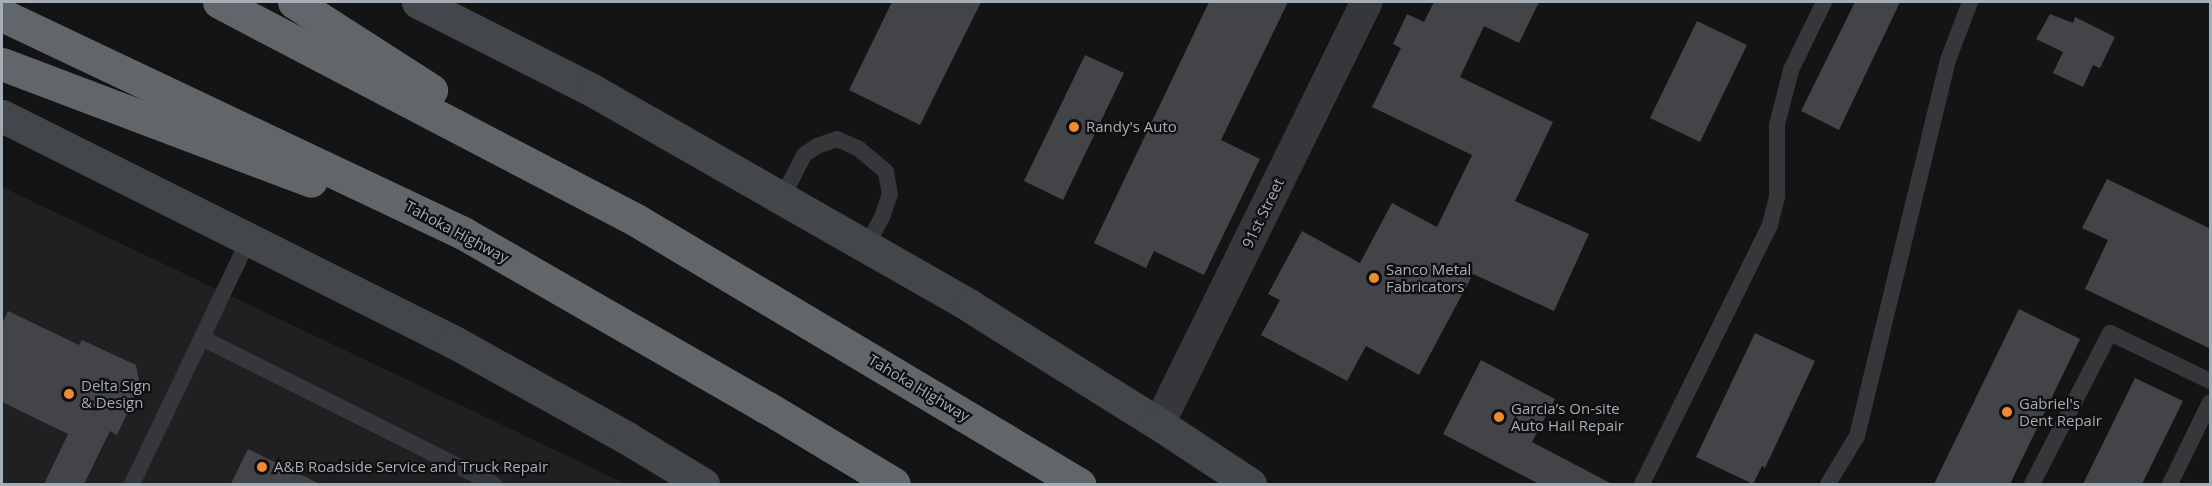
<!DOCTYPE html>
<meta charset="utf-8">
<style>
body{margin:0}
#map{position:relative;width:2212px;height:486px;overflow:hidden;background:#141415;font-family:"Open Sans",sans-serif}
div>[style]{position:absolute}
.built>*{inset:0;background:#202022}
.building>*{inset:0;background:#434448}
.service>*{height:16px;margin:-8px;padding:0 8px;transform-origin:8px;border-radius:8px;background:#35373a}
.minor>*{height:32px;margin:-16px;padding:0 16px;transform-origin:16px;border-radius:16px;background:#35373a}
.secondary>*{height:33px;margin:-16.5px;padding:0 16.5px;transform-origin:16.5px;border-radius:16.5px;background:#43464a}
.motorway>*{height:33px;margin:-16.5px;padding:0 16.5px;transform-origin:16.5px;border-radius:16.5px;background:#61666b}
.dots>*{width:16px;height:16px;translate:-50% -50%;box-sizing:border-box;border:3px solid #0f0f10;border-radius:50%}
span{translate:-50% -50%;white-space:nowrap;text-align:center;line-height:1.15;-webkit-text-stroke:4.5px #0f0f10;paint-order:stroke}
.poi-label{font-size:15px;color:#a5adb6}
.left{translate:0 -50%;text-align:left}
.street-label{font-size:15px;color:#a5adb6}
.frame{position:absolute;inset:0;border:3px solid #a5adb6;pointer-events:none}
</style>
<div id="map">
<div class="built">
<div style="clip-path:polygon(2px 187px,626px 484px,2px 484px)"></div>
</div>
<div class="building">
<div style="clip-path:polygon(892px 2px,981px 2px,920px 125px,849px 90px)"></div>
<div style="clip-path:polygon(1209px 2px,1288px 2px,1221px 140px,1260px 159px,1204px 275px,1154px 251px,1146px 268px,1094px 243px)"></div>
<div style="clip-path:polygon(1434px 2px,1539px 2px,1519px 43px,1484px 26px,1460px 77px,1553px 122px,1515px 201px,1589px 234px,1554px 311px,1473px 274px,1419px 375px,1366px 346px,1347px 381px,1261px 335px,1280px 300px,1268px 294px,1302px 231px,1360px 263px,1392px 203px,1437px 227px,1472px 155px,1372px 107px,1401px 48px,1393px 44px,1407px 14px,1424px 22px)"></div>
<div style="clip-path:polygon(1855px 2px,1900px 2px,1839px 130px,1801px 111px)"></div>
<div style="clip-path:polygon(2050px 14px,2073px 23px,2075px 17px,2115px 37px,2100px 68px,2093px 65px,2083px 87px,2053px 73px,2063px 52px,2036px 39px)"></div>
<div style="clip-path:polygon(1697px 21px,1747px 45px,1700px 142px,1650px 118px)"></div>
<div style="clip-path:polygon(1085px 55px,1124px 73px,1063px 200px,1024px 181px)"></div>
<div style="clip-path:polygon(2107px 179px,2211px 229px,2211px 349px,2085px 289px,2108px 240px,2082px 228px)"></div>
<div style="clip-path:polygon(2019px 309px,2080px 339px,2010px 484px,1934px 484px)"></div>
<div style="clip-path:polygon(8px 311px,79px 345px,82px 340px,136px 365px,140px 385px,117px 435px,110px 431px,84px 484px,44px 484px,68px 434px,2px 402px,2px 324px)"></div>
<div style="clip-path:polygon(1755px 333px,1815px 361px,1765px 468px,1762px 466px,1753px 484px,1696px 457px)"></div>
<div style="clip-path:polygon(1481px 360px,1555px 399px,1532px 442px,1612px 484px,1539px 484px,1443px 434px)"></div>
<div style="clip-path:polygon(2135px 378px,2183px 401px,2142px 484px,2083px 484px)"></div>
<div style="clip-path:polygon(248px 449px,320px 484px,231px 484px)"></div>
</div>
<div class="service">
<div style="left:781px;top:200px;width:51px;rotate:-62.9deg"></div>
<div style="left:804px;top:155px;width:16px;rotate:-35deg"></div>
<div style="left:817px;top:146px;width:21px;rotate:-19deg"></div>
<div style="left:837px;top:139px;width:24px;rotate:24deg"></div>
<div style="left:859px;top:149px;width:35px;rotate:40deg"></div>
<div style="left:886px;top:172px;width:22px;rotate:80deg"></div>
<div style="left:890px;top:194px;width:24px;rotate:109deg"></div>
<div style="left:882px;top:217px;width:34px;rotate:118deg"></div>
<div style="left:202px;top:338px;width:326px;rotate:26.6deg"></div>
<div style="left:132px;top:484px;width:272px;rotate:-64.5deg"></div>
<div style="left:1642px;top:484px;width:289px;rotate:-63.7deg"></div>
<div style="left:1770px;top:225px;width:30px;rotate:-76deg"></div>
<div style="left:1777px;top:196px;width:71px;rotate:-90deg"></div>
<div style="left:1777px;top:125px;width:57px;rotate:-75.7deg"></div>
<div style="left:1791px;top:70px;width:76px;rotate:-64.1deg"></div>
<div style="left:1828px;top:484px;width:56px;rotate:-58.9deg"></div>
<div style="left:1857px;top:436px;width:387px;rotate:-76.4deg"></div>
<div style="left:1948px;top:60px;width:62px;rotate:-69.2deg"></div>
<div style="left:2032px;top:484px;width:170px;rotate:-62.7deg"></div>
<div style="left:2110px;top:333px;width:111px;rotate:25.6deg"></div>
<div style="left:2170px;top:484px;width:91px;rotate:-64deg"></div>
</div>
<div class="minor">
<div style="left:1159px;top:424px;width:470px;rotate:-63.8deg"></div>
</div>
<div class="secondary">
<div style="left:418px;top:2px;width:195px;rotate:26.8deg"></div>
<div style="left:592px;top:90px;width:435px;rotate:29.7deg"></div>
<div style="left:970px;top:306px;width:223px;rotate:32deg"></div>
<div style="left:1159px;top:424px;width:109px;rotate:33.4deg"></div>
<div style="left:2px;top:116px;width:505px;rotate:26.57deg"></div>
<div style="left:454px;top:342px;width:198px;rotate:29deg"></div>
<div style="left:627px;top:438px;width:89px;rotate:31.2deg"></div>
</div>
<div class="motorway">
<div style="left:219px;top:2px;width:471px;rotate:27.6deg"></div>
<div style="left:636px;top:220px;width:516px;rotate:30.79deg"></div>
<div style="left:294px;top:2px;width:163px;rotate:32.7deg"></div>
<div style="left:2px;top:15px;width:510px;rotate:25.31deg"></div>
<div style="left:463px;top:233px;width:349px;rotate:29.9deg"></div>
<div style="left:766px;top:407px;width:149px;rotate:31deg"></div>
<div style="left:2px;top:64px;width:330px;rotate:20.7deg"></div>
</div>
<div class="dots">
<div style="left:1074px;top:127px;background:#f08a31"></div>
<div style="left:1374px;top:278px;background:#f08a31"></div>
<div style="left:69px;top:394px;background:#f08a31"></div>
<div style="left:2007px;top:412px;background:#f08a31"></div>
<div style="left:1499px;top:417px;background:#f08a31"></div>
<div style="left:262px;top:467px;background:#f08a31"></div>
</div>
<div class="poi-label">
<span class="left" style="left:1086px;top:127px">Randy's Auto</span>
<span class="left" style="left:1386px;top:278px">Sanco Metal<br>Fabricators</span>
<span class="left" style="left:81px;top:394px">Delta Sign<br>&amp; Design</span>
<span class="left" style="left:2019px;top:412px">Gabriel's<br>Dent Repair</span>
<span class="left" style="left:1511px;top:417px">Garcia’s On-site<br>Auto Hail Repair</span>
<span class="left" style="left:274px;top:467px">A&amp;B Roadside Service and Truck Repair</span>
</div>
<div class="street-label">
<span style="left:1263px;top:213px;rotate:-64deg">91st Street</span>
<span style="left:457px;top:232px;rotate:28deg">Tahoka Highway</span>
<span style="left:919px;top:388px;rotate:31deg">Tahoka Highway</span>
</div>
<div class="frame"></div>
</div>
